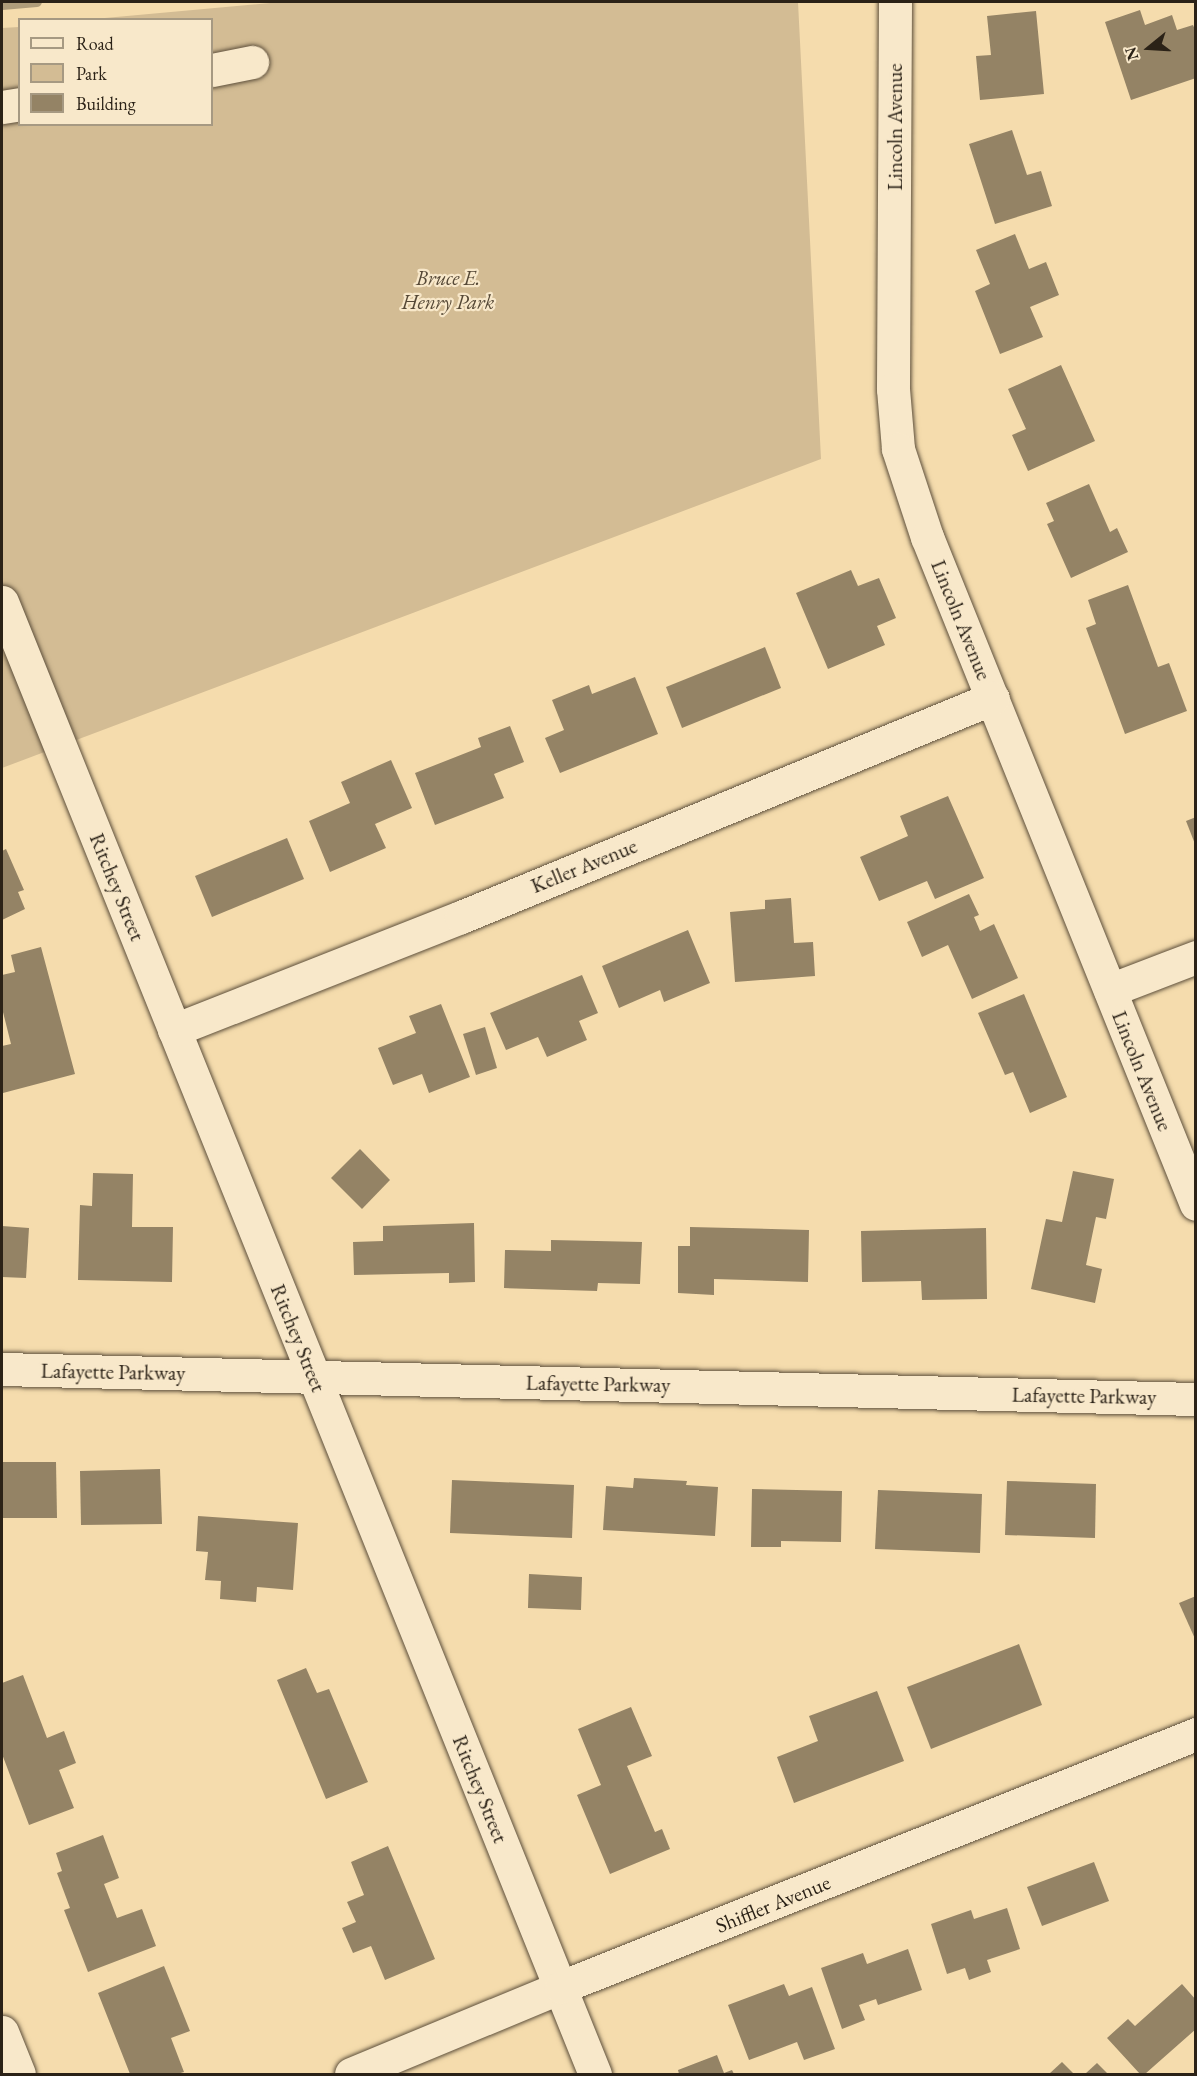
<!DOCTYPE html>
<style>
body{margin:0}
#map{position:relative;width:1197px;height:2076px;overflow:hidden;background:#f5dcad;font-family:"EB Garamond",serif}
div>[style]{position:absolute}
.green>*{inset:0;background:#d3bc94}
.stream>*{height:10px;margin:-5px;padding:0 5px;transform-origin:5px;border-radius:5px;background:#b09d7a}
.building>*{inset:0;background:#948365}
.roads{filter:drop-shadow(0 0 2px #5e503c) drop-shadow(0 0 2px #5e503c)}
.minor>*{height:33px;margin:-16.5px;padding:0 16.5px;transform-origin:16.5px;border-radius:16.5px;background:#f8e8ca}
span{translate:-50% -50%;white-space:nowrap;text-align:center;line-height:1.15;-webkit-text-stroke:4.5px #f8e8ca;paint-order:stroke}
.street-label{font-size:21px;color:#2b2217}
.park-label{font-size:21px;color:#554836;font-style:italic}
.frame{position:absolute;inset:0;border:3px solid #2b2217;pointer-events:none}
.legend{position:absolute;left:18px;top:18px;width:195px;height:108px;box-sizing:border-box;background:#f8e8ca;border:2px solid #a69982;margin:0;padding:8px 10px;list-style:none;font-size:18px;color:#2b2217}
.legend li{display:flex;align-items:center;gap:12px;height:30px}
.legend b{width:30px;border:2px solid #a69982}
.north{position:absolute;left:1119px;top:18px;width:60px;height:60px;-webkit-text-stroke:4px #f8e8ca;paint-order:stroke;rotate:252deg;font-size:16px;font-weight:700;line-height:24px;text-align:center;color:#2b2217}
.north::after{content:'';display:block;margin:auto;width:21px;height:27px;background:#2b2217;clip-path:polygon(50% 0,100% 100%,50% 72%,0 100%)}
</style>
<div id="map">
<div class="green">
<div style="clip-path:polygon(281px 2px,798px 2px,821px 459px,2px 768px,2px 28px,19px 27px,20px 124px,212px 124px,212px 20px,94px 19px)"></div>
</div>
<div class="stream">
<div style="left:2px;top:5px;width:35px;rotate:-5deg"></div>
</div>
<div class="building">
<div style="clip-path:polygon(1140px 10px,1145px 25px,1172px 15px,1177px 30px,1193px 25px,1196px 32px,1196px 78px,1131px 100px,1105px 22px)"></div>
<div style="clip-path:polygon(1036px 11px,1044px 94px,980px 100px,976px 56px,991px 55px,987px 16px)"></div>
<div style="clip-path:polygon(1012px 130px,1027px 175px,1041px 171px,1052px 206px,995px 224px,969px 144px)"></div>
<div style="clip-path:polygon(1015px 234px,1029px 269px,1046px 262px,1059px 295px,1030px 307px,1043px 337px,1000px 354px,975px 291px,990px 284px,976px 250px)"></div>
<div style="clip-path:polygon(1061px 365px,1095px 441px,1028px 471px,1012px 435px,1026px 429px,1008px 389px)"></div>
<div style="clip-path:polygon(1089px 484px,1110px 532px,1117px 528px,1128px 552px,1071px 578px,1047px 524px,1054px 521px,1046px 503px)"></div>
<div style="clip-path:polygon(851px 570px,858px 586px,879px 578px,896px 618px,877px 626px,885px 645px,828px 669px,796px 593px)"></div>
<div style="clip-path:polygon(1128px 585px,1158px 667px,1169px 663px,1187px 711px,1125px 734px,1086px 628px,1096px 624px,1088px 600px)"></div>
<div style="clip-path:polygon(765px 647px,781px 688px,682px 728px,666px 687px)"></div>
<div style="clip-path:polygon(635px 677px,658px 734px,560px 773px,545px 738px,564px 730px,552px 700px,589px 685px,592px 694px)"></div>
<div style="clip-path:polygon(510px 726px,524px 762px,494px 774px,504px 798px,435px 825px,415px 773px,481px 747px,478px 738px)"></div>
<div style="clip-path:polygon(391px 760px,412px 808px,375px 824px,386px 848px,330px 872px,309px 821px,350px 803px,341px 782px)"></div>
<div style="clip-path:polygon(948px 796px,984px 878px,935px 899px,927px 881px,879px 901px,860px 857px,908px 836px,900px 816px)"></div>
<div style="clip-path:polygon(1196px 817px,1196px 844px,1195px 844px,1186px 821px)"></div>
<div style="clip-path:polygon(287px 838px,304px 879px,212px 917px,195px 876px)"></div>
<div style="clip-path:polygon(6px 849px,24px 890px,18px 892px,25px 909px,2px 920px,2px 851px)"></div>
<div style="clip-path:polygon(969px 894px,979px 915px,974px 917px,980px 931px,994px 924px,1018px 978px,972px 999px,948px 945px,922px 957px,907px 922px)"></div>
<div style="clip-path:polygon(791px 898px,794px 943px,813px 942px,815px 976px,735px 982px,730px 912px,765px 909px,765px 900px)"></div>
<div style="clip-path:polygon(688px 930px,710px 983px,664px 1002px,660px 990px,619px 1008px,602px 966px)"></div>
<div style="clip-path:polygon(41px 947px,75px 1074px,3px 1093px,2px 1046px,11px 1044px,2px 1008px,2px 975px,15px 972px,11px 955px)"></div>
<div style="clip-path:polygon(582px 975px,598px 1013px,579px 1021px,587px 1040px,547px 1057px,538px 1037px,506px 1050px,490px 1013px)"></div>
<div style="clip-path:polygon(1024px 994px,1067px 1097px,1030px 1113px,1013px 1072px,1005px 1075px,978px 1013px)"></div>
<div style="clip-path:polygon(441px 1004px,470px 1077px,429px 1093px,422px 1074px,393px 1085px,378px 1048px,416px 1033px,409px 1016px)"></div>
<div style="clip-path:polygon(485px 1027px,497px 1068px,476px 1075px,463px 1034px)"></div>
<div style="clip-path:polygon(360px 1149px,390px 1180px,362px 1209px,331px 1178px)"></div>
<div style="clip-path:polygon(1073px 1171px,1114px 1179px,1106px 1219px,1096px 1217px,1086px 1265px,1102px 1269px,1095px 1303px,1031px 1289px,1046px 1219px,1062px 1222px)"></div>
<div style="clip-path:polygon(93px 1173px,133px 1174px,132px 1227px,173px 1227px,172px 1282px,78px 1280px,80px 1205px,92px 1206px)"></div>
<div style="clip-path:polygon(474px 1223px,475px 1282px,449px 1283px,449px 1273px,354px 1275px,353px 1242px,383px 1241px,383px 1226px)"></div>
<div style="clip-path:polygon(2px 1226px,29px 1228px,26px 1278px,2px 1277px)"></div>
<div style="clip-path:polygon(690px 1227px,809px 1230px,808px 1282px,714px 1279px,714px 1295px,678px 1293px,678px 1246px,690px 1246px)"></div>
<div style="clip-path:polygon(986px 1228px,987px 1299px,922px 1300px,921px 1281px,862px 1282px,861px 1231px)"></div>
<div style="clip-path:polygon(551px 1240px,642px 1242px,640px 1284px,598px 1283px,597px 1291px,504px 1288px,505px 1250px,551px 1251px)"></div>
<div style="clip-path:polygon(2px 1462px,56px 1462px,57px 1518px,2px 1518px)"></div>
<div style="clip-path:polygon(160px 1469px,162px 1524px,81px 1525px,80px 1471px)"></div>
<div style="clip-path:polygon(634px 1478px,687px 1481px,686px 1485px,718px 1487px,715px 1536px,603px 1530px,606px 1486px,633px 1488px)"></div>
<div style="clip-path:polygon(452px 1480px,574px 1485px,572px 1538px,450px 1533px)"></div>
<div style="clip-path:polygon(1007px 1481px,1096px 1484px,1095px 1538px,1005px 1535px)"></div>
<div style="clip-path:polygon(752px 1489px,842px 1491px,841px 1542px,781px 1541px,781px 1547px,751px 1547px)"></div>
<div style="clip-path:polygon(878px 1490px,982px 1494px,980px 1553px,875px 1549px)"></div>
<div style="clip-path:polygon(198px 1516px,298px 1523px,293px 1590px,257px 1587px,256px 1602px,220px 1599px,221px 1581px,205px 1580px,208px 1552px,196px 1551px)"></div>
<div style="clip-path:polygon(529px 1574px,582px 1577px,581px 1610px,528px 1608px)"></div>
<div style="clip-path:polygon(1196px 1596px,1196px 1641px,1179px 1603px)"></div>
<div style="clip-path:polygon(1019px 1644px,1042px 1705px,931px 1749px,907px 1687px)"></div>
<div style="clip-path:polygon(306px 1668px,317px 1693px,329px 1689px,368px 1782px,326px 1799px,277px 1680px)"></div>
<div style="clip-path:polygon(23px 1675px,47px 1738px,64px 1731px,76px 1763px,59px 1770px,74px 1808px,29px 1825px,2px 1754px,2px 1683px)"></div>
<div style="clip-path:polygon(877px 1691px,904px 1761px,794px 1803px,777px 1757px,818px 1741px,809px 1716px)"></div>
<div style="clip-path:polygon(631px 1707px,652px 1756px,627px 1766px,655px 1832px,662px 1829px,670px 1849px,610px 1874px,577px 1795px,601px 1785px,578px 1729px)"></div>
<div style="clip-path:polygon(103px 1835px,119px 1878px,104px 1884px,117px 1918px,142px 1909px,156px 1946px,88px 1972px,64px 1910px,70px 1908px,57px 1873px,62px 1871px,56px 1853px)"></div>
<div style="clip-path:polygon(388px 1846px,435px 1959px,385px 1980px,371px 1946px,353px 1953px,342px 1928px,356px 1922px,347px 1902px,364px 1895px,351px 1862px)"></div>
<div style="clip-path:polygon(1094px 1862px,1109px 1901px,1042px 1926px,1027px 1887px)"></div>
<div style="clip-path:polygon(1007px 1908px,1020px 1949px,987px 1960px,991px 1972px,969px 1980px,965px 1968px,947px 1974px,931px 1924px,971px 1910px,974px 1919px)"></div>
<div style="clip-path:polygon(908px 1949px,922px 1990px,878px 2005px,876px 1999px,859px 2005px,865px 2020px,842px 2029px,821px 1968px,863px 1953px,867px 1964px)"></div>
<div style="clip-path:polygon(164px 1966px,190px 2031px,171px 2038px,184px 2072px,177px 2074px,130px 2074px,98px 1993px)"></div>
<div style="clip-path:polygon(784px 1984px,789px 1996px,812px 1987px,835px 2049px,804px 2060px,797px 2042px,749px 2060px,728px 2005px)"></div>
<div style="clip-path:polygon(1182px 1984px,1196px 2000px,1196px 2029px,1145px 2074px,1140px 2074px,1107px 2038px,1128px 2019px,1135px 2026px)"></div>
<div style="clip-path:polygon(717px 2055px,724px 2073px,732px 2070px,734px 2074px,679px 2074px,678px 2070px)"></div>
<div style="clip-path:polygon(1062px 2062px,1074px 2074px,1049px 2074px)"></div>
<div style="clip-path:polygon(1097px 2063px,1108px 2074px,1085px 2074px)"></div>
</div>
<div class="roads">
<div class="minor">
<div style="left:895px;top:2px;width:387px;rotate:90.3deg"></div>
<div style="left:893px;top:389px;width:60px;rotate:85.2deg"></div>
<div style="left:898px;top:449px;width:93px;rotate:71.8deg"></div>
<div style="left:927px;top:537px;width:719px;rotate:68.04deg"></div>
<div style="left:212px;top:70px;width:41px;rotate:-11.3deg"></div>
<div style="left:2px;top:107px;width:18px;rotate:-9deg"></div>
<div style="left:2px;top:602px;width:1587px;rotate:68.06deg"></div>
<div style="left:1110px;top:990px;width:92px;rotate:-21deg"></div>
<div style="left:174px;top:1030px;width:308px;rotate:-21.5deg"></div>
<div style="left:461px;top:917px;width:575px;rotate:-22.37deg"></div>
<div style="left:2px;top:1369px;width:1194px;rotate:1.44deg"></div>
<div style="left:2px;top:2032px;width:45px;rotate:68deg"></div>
<div style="left:351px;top:2074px;width:227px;rotate:-22.5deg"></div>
<div style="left:561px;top:1987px;width:684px;rotate:-21.72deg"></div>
</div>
</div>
<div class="street-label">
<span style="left:895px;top:127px;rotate:-90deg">Lincoln Avenue</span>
<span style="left:961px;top:620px;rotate:68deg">Lincoln Avenue</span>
<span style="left:584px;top:866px;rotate:-22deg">Keller Avenue</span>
<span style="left:117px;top:887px;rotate:68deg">Ritchey Street</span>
<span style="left:1142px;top:1071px;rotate:68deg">Lincoln Avenue</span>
<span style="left:298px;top:1338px;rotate:68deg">Ritchey Street</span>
<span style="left:113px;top:1372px;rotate:1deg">Lafayette Parkway</span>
<span style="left:598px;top:1384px;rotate:1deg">Lafayette Parkway</span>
<span style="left:1084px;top:1396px;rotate:1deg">Lafayette Parkway</span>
<span style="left:480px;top:1789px;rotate:68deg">Ritchey Street</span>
<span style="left:773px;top:1904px;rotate:-22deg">Shiffler Avenue</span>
</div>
<div class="park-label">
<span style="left:448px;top:290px">Bruce E.<br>Henry Park</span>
</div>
<div class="frame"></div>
<ul class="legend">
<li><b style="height:8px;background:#f8e8ca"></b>Road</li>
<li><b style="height:16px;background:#d3bc94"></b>Park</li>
<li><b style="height:16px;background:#948365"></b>Building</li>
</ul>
<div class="north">N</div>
</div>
